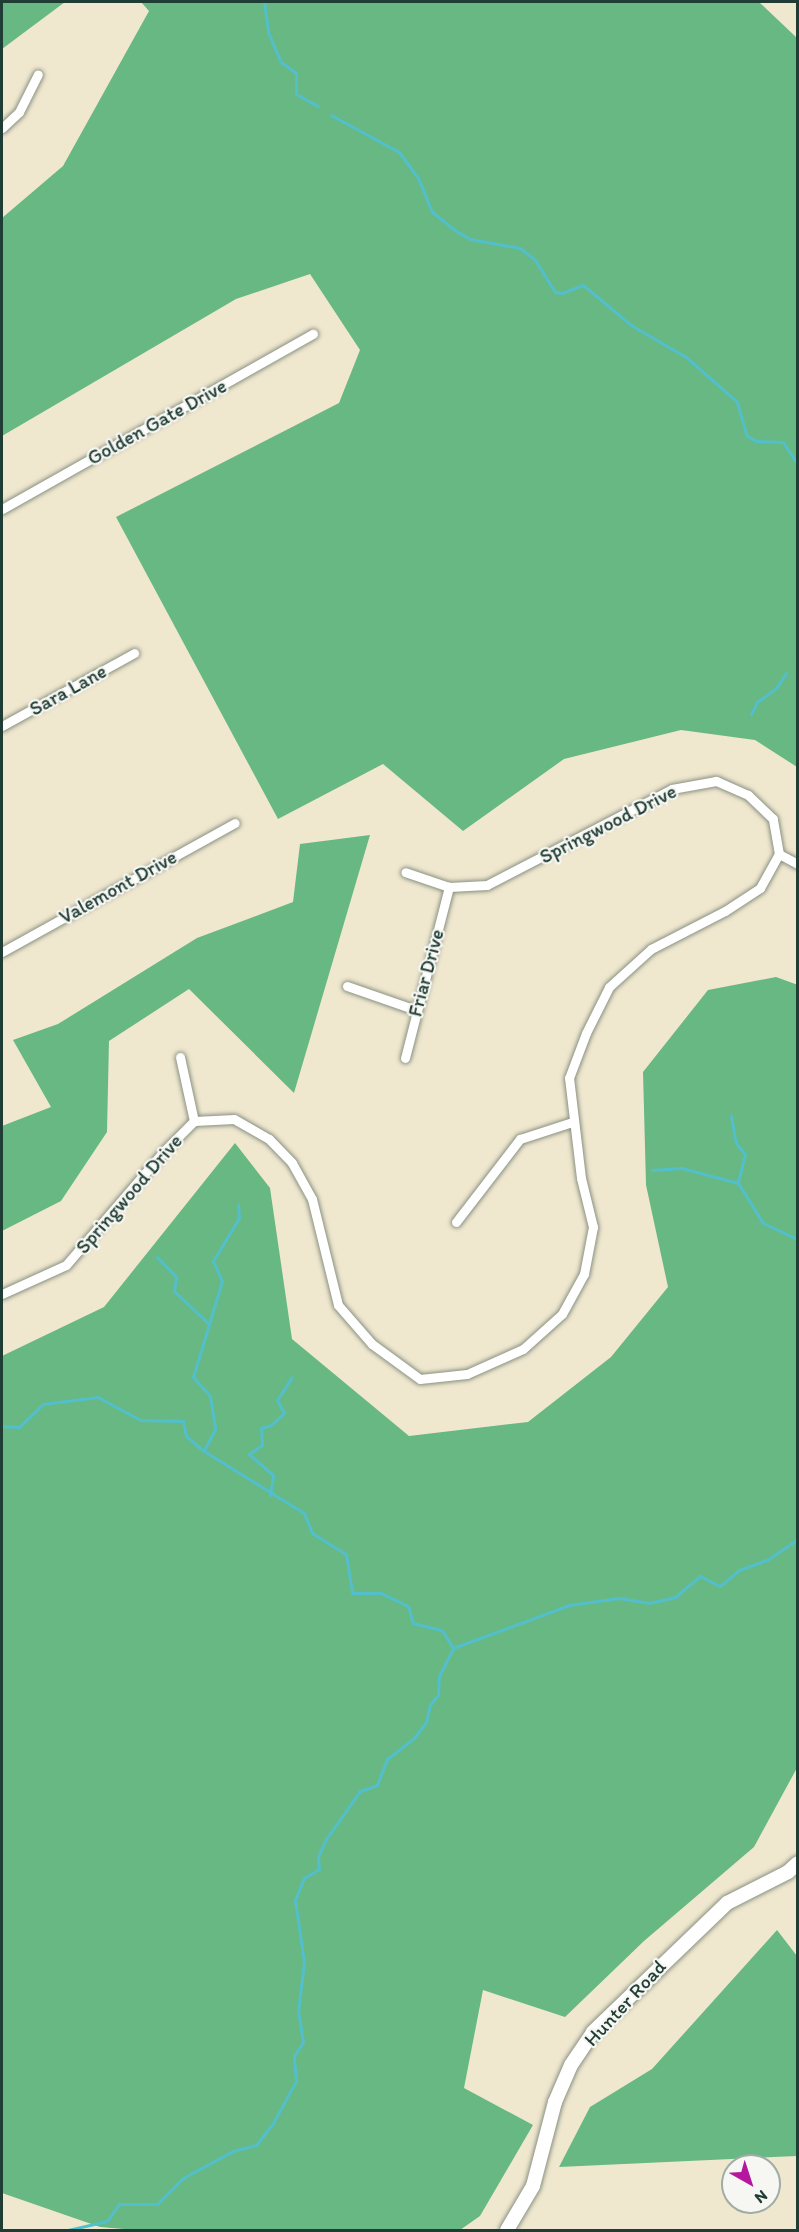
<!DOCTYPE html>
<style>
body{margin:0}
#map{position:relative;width:799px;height:2232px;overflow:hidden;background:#f0e7cf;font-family:Itim,sans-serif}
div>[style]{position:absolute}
.forest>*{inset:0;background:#68b884}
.stream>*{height:3px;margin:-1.5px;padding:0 1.5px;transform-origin:1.5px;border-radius:1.5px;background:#52bfcb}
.roads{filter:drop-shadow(0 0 2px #889282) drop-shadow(0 0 2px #889282)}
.street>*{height:9px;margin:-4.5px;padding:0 4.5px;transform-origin:4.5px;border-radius:4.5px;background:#fff}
.secondary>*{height:14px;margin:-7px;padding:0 7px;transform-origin:7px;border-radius:7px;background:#fff}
span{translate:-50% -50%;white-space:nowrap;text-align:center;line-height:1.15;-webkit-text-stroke:4.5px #f6f6f2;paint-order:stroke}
.street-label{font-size:20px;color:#1f3d34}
.frame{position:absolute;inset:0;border:3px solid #1f3d34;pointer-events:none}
.north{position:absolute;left:721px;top:2154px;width:60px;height:60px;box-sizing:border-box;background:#f6f6f2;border:2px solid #a0aca6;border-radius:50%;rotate:141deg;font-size:16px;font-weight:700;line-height:24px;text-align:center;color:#1f3d34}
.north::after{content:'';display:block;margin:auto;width:21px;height:27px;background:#b5179e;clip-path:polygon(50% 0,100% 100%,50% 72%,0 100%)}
</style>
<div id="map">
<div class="forest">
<div style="clip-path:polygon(2px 2px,65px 2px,2px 49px)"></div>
<div style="clip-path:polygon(141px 2px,759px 2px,797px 38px,797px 767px,755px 740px,681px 730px,564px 759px,463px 831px,383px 764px,278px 819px,116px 517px,339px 403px,360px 350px,310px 274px,236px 299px,2px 436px,2px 218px,63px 166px,149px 11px)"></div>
<div style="clip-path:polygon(370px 835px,294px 1093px,189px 989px,109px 1041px,107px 1132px,61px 1201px,2px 1231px,2px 1126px,51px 1107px,13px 1040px,58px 1024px,197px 938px,293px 902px,300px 844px)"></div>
<div style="clip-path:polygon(776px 977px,798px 985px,798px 1766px,754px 1847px,644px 1941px,565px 2017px,483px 1990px,464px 2088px,533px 2125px,480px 2216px,460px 2230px,136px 2230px,100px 2227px,2px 2193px,2px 1356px,104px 1307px,235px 1143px,270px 1188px,292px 1339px,409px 1436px,528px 1422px,611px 1357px,668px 1287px,646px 1185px,643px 1072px,708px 990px)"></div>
<div style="clip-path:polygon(777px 1930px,797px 1956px,797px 2156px,559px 2167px,590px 2107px,652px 2069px)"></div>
</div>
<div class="stream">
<div style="left:264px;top:2px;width:30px;rotate:82deg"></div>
<div style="left:268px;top:32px;width:33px;rotate:67deg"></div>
<div style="left:281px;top:62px;width:19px;rotate:36deg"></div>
<div style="left:296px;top:73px;width:21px;rotate:90deg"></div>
<div style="left:296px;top:94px;width:25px;rotate:29deg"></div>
<div style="left:331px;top:115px;width:77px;rotate:28.6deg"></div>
<div style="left:399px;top:152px;width:34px;rotate:54deg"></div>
<div style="left:419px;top:180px;width:35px;rotate:68deg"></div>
<div style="left:432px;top:212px;width:33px;rotate:38deg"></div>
<div style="left:458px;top:232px;width:14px;rotate:30deg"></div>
<div style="left:470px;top:239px;width:51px;rotate:10.2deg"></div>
<div style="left:520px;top:248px;width:19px;rotate:39deg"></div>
<div style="left:535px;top:260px;width:38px;rotate:58deg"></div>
<div style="left:555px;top:292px;width:7px;rotate:8deg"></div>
<div style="left:562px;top:293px;width:22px;rotate:-21deg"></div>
<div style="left:583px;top:285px;width:62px;rotate:39.8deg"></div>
<div style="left:631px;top:325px;width:64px;rotate:30.2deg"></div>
<div style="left:686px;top:357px;width:68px;rotate:41.4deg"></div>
<div style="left:737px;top:402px;width:35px;rotate:74deg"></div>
<div style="left:747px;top:436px;width:10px;rotate:29deg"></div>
<div style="left:756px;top:441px;width:27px;rotate:2deg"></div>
<div style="left:783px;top:442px;width:27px;rotate:57deg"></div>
<div style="left:796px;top:661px;width:3px;rotate:-45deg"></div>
<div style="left:751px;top:714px;width:13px;rotate:-63deg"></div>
<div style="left:757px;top:702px;width:24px;rotate:-36deg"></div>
<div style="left:776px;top:688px;width:18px;rotate:-56deg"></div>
<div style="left:731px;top:1116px;width:27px;rotate:80deg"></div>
<div style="left:736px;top:1143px;width:14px;rotate:51deg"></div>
<div style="left:745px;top:1154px;width:30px;rotate:104deg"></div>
<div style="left:738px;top:1183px;width:47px;rotate:58deg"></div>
<div style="left:763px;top:1223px;width:38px;rotate:25deg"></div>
<div style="left:652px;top:1170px;width:30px;rotate:-4deg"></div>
<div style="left:682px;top:1168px;width:58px;rotate:15deg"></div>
<div style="left:238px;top:1204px;width:14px;rotate:86deg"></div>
<div style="left:239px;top:1218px;width:50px;rotate:121.2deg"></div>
<div style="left:213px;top:1261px;width:22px;rotate:66deg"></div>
<div style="left:222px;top:1281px;width:100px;rotate:106.8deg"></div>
<div style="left:193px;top:1377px;width:25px;rotate:48deg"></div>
<div style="left:210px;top:1396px;width:33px;rotate:81deg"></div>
<div style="left:215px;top:1429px;width:25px;rotate:117deg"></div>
<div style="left:204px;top:1451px;width:118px;rotate:31.8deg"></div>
<div style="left:304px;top:1513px;width:22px;rotate:68deg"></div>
<div style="left:312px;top:1533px;width:40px;rotate:32deg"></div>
<div style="left:346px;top:1554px;width:39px;rotate:81deg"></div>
<div style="left:352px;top:1593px;width:29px"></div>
<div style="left:381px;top:1593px;width:30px;rotate:26deg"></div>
<div style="left:408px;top:1606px;width:18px;rotate:74deg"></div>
<div style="left:413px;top:1623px;width:30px;rotate:14deg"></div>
<div style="left:442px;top:1630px;width:21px;rotate:59deg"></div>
<div style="left:157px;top:1257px;width:28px;rotate:46deg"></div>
<div style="left:176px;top:1277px;width:14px;rotate:98deg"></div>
<div style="left:174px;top:1291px;width:48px;rotate:43.3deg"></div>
<div style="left:2px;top:1426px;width:17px;rotate:3deg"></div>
<div style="left:19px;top:1427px;width:33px;rotate:-44deg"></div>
<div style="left:43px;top:1404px;width:55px;rotate:-7.3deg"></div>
<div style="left:98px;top:1397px;width:48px;rotate:28.7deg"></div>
<div style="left:140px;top:1420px;width:43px;rotate:1.3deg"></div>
<div style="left:183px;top:1421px;width:15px;rotate:79deg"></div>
<div style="left:186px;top:1436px;width:23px;rotate:40deg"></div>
<div style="left:270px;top:1495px;width:20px;rotate:-81deg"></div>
<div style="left:273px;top:1475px;width:32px;rotate:-139deg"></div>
<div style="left:249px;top:1454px;width:16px;rotate:-35deg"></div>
<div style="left:262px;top:1445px;width:17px;rotate:-93deg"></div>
<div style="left:261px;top:1428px;width:10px;rotate:-17deg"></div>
<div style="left:271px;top:1425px;width:18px;rotate:-43deg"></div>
<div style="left:284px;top:1413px;width:15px;rotate:-118deg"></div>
<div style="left:277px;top:1400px;width:27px;rotate:-57deg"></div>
<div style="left:68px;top:2230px;width:40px;rotate:-13deg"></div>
<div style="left:107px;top:2221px;width:21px;rotate:-55deg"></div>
<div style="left:119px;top:2204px;width:38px"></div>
<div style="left:157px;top:2204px;width:37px;rotate:-45deg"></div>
<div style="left:183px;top:2178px;width:57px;rotate:-28.4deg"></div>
<div style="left:233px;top:2151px;width:24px;rotate:-15deg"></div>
<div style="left:256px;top:2145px;width:28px;rotate:-52deg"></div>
<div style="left:273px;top:2123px;width:48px;rotate:-61.3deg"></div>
<div style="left:296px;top:2081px;width:25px;rotate:-95deg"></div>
<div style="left:294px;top:2056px;width:17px;rotate:-57deg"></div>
<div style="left:303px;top:2042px;width:30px;rotate:-99deg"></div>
<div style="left:298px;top:2012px;width:50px;rotate:-83.2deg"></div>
<div style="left:304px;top:1962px;width:63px;rotate:-98.3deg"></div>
<div style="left:295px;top:1900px;width:24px;rotate:-68deg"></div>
<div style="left:304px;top:1878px;width:17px;rotate:-31deg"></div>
<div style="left:319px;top:1869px;width:12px;rotate:-95deg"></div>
<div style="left:318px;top:1857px;width:20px;rotate:-66deg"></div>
<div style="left:326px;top:1839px;width:59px;rotate:-54.7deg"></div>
<div style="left:360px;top:1791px;width:18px;rotate:-19deg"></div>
<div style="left:377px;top:1785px;width:28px;rotate:-69deg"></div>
<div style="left:387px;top:1759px;width:34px;rotate:-38deg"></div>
<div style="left:414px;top:1738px;width:20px;rotate:-53deg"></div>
<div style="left:426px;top:1722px;width:17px;rotate:-77deg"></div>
<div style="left:430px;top:1705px;width:13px;rotate:-51deg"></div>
<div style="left:438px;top:1695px;width:19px;rotate:-87deg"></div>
<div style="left:439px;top:1676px;width:31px;rotate:-63deg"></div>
<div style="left:453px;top:1648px;width:124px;rotate:-20.3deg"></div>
<div style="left:569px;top:1605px;width:50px;rotate:-8deg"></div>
<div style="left:619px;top:1598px;width:30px;rotate:9deg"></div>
<div style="left:649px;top:1603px;width:27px;rotate:-13deg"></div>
<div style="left:675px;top:1597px;width:33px;rotate:-40deg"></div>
<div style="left:700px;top:1576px;width:22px;rotate:27deg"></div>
<div style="left:720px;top:1586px;width:25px;rotate:-40deg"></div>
<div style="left:739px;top:1570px;width:30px;rotate:-20deg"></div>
<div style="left:767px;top:1560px;width:37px;rotate:-34deg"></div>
</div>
<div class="roads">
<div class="street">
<div style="left:2px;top:128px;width:23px;rotate:-43deg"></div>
<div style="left:19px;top:112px;width:42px;rotate:-63.4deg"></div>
<div style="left:2px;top:509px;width:357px;rotate:-29.4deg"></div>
<div style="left:2px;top:726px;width:151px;rotate:-28.9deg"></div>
<div style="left:779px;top:854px;width:21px;rotate:28deg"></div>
<div style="left:2px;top:952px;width:266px;rotate:-29deg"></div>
<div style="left:347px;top:986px;width:73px;rotate:19.2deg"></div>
<div style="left:180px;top:1057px;width:66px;rotate:77.7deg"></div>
<div style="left:405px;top:1058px;width:177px;rotate:-75.6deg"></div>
<div style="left:456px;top:1222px;width:105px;rotate:-52.4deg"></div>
<div style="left:520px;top:1139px;width:55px;rotate:-18.1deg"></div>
<div style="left:2px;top:1294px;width:70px;rotate:-24.4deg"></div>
<div style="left:66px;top:1265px;width:150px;rotate:-49.3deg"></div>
<div style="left:164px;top:1151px;width:42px;rotate:-45deg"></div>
<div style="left:194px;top:1121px;width:40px;rotate:-2.9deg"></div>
<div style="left:234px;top:1119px;width:40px;rotate:29.7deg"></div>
<div style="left:269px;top:1139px;width:33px;rotate:46deg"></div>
<div style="left:292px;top:1163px;width:41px;rotate:60.9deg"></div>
<div style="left:312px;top:1199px;width:109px;rotate:76.2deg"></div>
<div style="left:338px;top:1305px;width:52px;rotate:48.9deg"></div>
<div style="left:372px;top:1344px;width:59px;rotate:36.1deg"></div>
<div style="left:420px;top:1379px;width:47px;rotate:-6.1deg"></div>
<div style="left:467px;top:1374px;width:61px;rotate:-24.1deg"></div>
<div style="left:523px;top:1349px;width:52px;rotate:-41.9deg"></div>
<div style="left:562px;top:1314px;width:46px;rotate:-61.2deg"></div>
<div style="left:584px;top:1274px;width:48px;rotate:-79.2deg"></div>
<div style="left:593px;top:1227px;width:50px;rotate:-103.8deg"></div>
<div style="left:581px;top:1178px;width:101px;rotate:-96.8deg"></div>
<div style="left:569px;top:1078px;width:48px;rotate:-69.3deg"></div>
<div style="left:586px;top:1033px;width:51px;rotate:-63.4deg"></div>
<div style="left:609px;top:987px;width:57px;rotate:-42.1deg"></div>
<div style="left:651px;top:949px;width:83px;rotate:-27.2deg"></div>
<div style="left:725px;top:911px;width:42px;rotate:-33.3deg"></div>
<div style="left:760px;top:888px;width:39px;rotate:-61deg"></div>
<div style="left:779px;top:854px;width:36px;rotate:-100deg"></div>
<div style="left:773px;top:819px;width:35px;rotate:-136deg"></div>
<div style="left:748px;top:795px;width:35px;rotate:-156deg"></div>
<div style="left:716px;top:781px;width:45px;rotate:169.7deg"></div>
<div style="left:672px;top:789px;width:208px;rotate:152.6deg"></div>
<div style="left:487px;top:885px;width:38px;rotate:177deg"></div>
<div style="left:449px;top:887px;width:46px;rotate:-161.2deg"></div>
</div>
<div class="secondary">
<div style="left:507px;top:2230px;width:51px;rotate:-59.4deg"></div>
<div style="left:533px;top:2186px;width:87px;rotate:-75.3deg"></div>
<div style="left:555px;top:2102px;width:40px;rotate:-66.6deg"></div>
<div style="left:571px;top:2065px;width:40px;rotate:-56deg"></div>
<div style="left:593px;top:2032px;width:186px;rotate:-43.9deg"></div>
<div style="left:727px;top:1903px;width:68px;rotate:-26.9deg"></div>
<div style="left:788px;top:1872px;width:13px;rotate:-42deg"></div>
</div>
</div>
<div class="street-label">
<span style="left:157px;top:422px;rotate:-29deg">Golden Gate Drive</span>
<span style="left:68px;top:690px;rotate:-29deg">Sara Lane</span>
<span style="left:608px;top:824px;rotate:-27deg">Springwood Drive</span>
<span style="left:118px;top:887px;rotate:-29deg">Valemont Drive</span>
<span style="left:426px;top:973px;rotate:-75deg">Friar Drive</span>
<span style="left:129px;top:1194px;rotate:-49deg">Springwood Drive</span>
<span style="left:625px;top:2003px;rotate:-47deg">Hunter Road</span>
</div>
<div class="frame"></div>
<div class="north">N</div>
</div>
